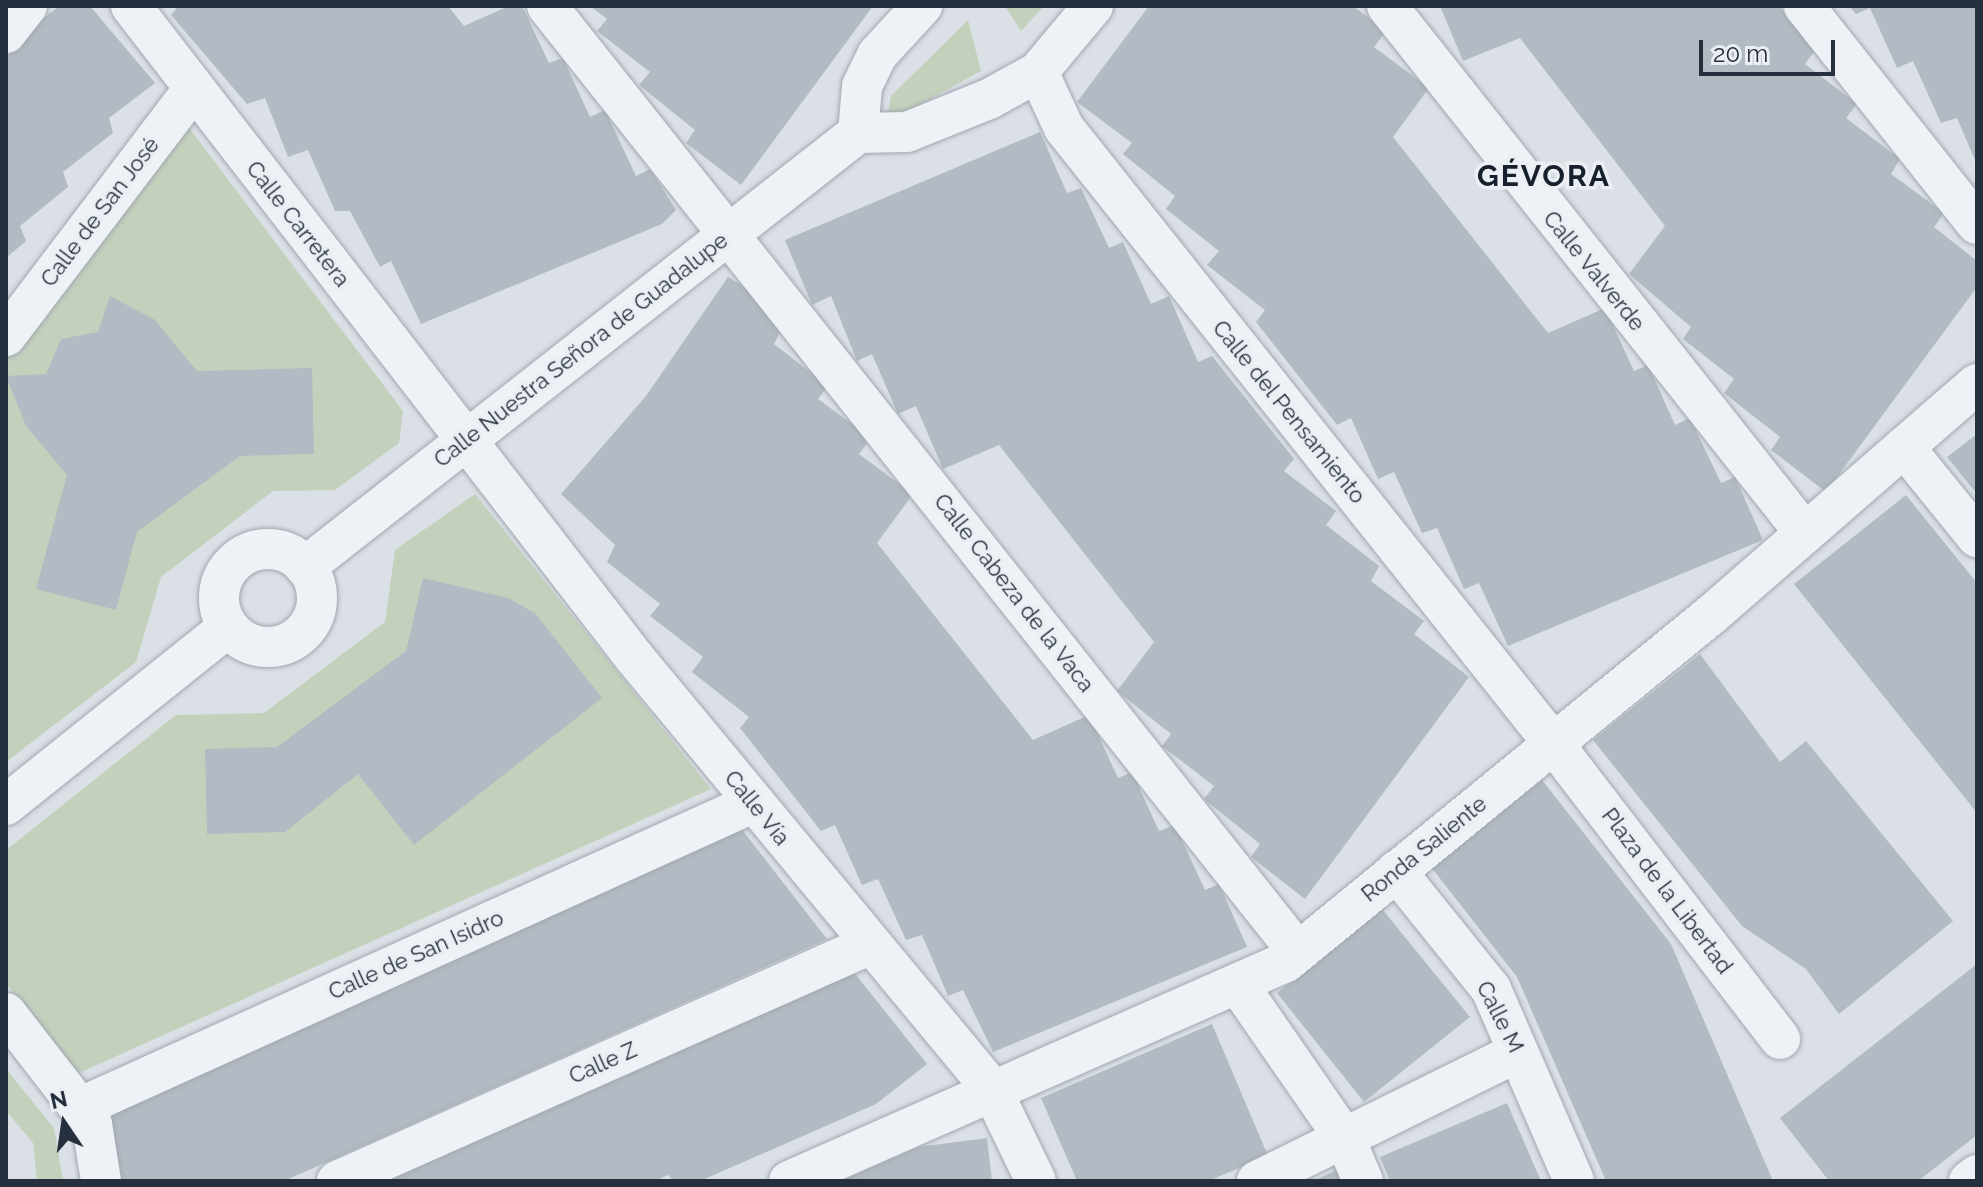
<!DOCTYPE html>
<meta charset="utf-8">
<style>
body{margin:0}
#map{position:relative;width:1983px;height:1187px;overflow:hidden;background:#dbe0e6;font-family:Raleway,sans-serif}
div>[style]{position:absolute}
.green>*{inset:0;background:#c3d1bc}
.building>*{inset:0;background:#b2bac3}
.roads{filter:drop-shadow(0 0 2px #a1a7b0) drop-shadow(0 0 2px #a1a7b0)}
.street>*{height:40px;margin:-20px;padding:0 20px;transform-origin:20px;border-radius:20px;background:#eef1f5}
.street>.ring{margin:-20px;padding:0;box-sizing:content-box;background:none;border:40px solid #eef1f5;border-radius:50%}
span{translate:-50% -50%;white-space:nowrap;text-align:center;line-height:1.15;-webkit-text-stroke:7px #ebeff4;paint-order:stroke}
.street-label{font-size:22px;color:#252f3d}
.district-label{font-size:30px;color:#17202d;font-weight:700;letter-spacing:2px}
.frame{position:absolute;inset:0;border:8px solid #252f3d;pointer-events:none}
.north{position:absolute;left:24px;top:1083px;width:80px;height:80px;-webkit-text-stroke:6px #ebeff4;paint-order:stroke;rotate:347deg;font-size:22px;font-weight:700;line-height:32px;text-align:center;color:#252f3d}
.north::after{content:'';display:block;margin:auto;width:28px;height:36px;background:#252f3d;clip-path:polygon(50% 0,100% 100%,50% 72%,0 100%)}
.scale{position:absolute;left:1699px;top:40px;width:136px;height:36px;box-sizing:border-box;border:4px solid #252f3d;border-top:0;padding-left:10px;font-size:24px;line-height:28px;white-space:nowrap;color:#252f3d;-webkit-text-stroke:6px #ebeff4;paint-order:stroke}
</style>
<div id="map">
<div class="green">
<div style="clip-path:polygon(1005px 6px,1044px 6px,1021px 31px)"></div>
<div style="clip-path:polygon(968px 20px,981px 71px,907px 112px,888px 112px,891px 96px)"></div>
<div style="clip-path:polygon(186px 124px,403px 411px,399px 443px,335px 490px,273px 491px,161px 577px,136px 662px,6px 762px,6px 355px)"></div>
<div style="clip-path:polygon(475px 494px,711px 789px,79px 1073px,6px 984px,6px 850px,176px 715px,264px 713px,385px 622px,395px 550px)"></div>
<div style="clip-path:polygon(6px 1069px,54px 1128px,63px 1181px,37px 1181px,33px 1143px,6px 1111px)"></div>
</div>
<div class="building">
<div style="clip-path:polygon(59px 6px,90px 6px,155px 83px,109px 118px,113px 133px,63px 172px,68px 187px,20px 226px,26px 241px,6px 258px,6px 58px,24px 34px)"></div>
<div style="clip-path:polygon(178px 6px,448px 6px,464px 26px,509px 6px,522px 6px,549px 63px,563px 58px,590px 117px,605px 110px,636px 176px,650px 169px,676px 210px,662px 224px,421px 324px,391px 261px,380px 267px,350px 211px,335px 211px,308px 150px,288px 157px,265px 98px,247px 104px,171px 15px)"></div>
<div style="clip-path:polygon(590px 6px,873px 6px,741px 185px,686px 143px,695px 130px,639px 85px,650px 72px,597px 31px,607px 19px)"></div>
<div style="clip-path:polygon(1149px 6px,1353px 6px,1386px 31px,1374px 47px,1429px 88px,1393px 137px,1548px 333px,1605px 308px,1634px 371px,1648px 365px,1675px 425px,1690px 418px,1721px 483px,1735px 477px,1763px 540px,1508px 646px,1479px 583px,1464px 589px,1437px 528px,1422px 533px,1394px 472px,1378px 479px,1351px 418px,1337px 425px,1256px 322px,1265px 310px,1207px 265px,1219px 251px,1166px 209px,1175px 196px,1123px 154px,1132px 143px,1077px 102px)"></div>
<div style="clip-path:polygon(1440px 6px,1779px 6px,1814px 52px,1805px 64px,1857px 104px,1846px 118px,1900px 159px,1891px 174px,1944px 213px,1934px 227px,1977px 261px,1977px 287px,1826px 492px,1771px 450px,1780px 437px,1724px 393px,1734px 379px,1683px 339px,1691px 327px,1629px 274px,1665px 226px,1520px 38px,1463px 61px)"></div>
<div style="clip-path:polygon(1849px 6px,1977px 6px,1977px 165px,1957px 118px,1941px 123px,1913px 61px,1897px 68px,1870px 8px,1856px 14px)"></div>
<div style="clip-path:polygon(1040px 132px,1067px 193px,1081px 188px,1109px 248px,1123px 242px,1151px 304px,1169px 296px,1198px 362px,1212px 356px,1294px 459px,1284px 471px,1336px 511px,1326px 525px,1379px 566px,1371px 581px,1424px 621px,1414px 634px,1469px 677px,1305px 899px,1251px 857px,1260px 844px,1204px 799px,1214px 786px,1162px 746px,1171px 734px,1117px 691px,1154px 642px,999px 445px,943px 469px,916px 406px,898px 414px,872px 354px,857px 361px,831px 296px,812px 305px,785px 240px)"></div>
<div style="clip-path:polygon(728px 277px,773px 303px,780px 332px,774px 344px,828px 386px,818px 399px,871px 438px,859px 454px,913px 494px,877px 543px,1033px 740px,1089px 715px,1118px 778px,1132px 772px,1159px 831px,1175px 825px,1205px 890px,1219px 884px,1247px 947px,993px 1052px,963px 990px,948px 996px,922px 935px,906px 940px,878px 879px,862px 885px,835px 825px,821px 831px,740px 728px,749px 717px,692px 672px,703px 657px,650px 616px,660px 604px,607px 562px,615px 545px,561px 494px,646px 396px)"></div>
<div style="clip-path:polygon(110px 296px,155px 320px,197px 371px,312px 368px,314px 454px,240px 456px,137px 532px,116px 610px,36px 589px,67px 475px,26px 426px,6px 376px,46px 374px,61px 339px,98px 332px)"></div>
<div style="clip-path:polygon(1977px 434px,1977px 494px,1947px 457px)"></div>
<div style="clip-path:polygon(1906px 495px,1977px 583px,1977px 813px,1794px 584px)"></div>
<div style="clip-path:polygon(423px 578px,508px 598px,535px 613px,602px 698px,414px 845px,358px 774px,285px 832px,207px 834px,205px 749px,277px 747px,406px 651px)"></div>
<div style="clip-path:polygon(1700px 654px,1780px 762px,1806px 741px,1953px 921px,1839px 1014px,1806px 969px,1742px 926px,1593px 740px)"></div>
<div style="clip-path:polygon(1542px 780px,1671px 944px,1773px 1181px,1606px 1181px,1517px 977px,1431px 867px)"></div>
<div style="clip-path:polygon(740px 827px,827px 939px,284px 1181px,117px 1181px,108px 1112px)"></div>
<div style="clip-path:polygon(1382px 909px,1470px 1017px,1364px 1102px,1277px 993px)"></div>
<div style="clip-path:polygon(845px 961px,927px 1064px,876px 1104px,700px 1181px,674px 1181px,668px 1175px,655px 1181px,352px 1181px)"></div>
<div style="clip-path:polygon(1977px 964px,1977px 1135px,1918px 1181px,1829px 1181px,1780px 1118px)"></div>
<div style="clip-path:polygon(1212px 1024px,1268px 1156px,1208px 1181px,1077px 1181px,1041px 1098px)"></div>
<div style="clip-path:polygon(1507px 1103px,1541px 1181px,1390px 1181px,1380px 1157px)"></div>
<div style="clip-path:polygon(987px 1138px,992px 1181px,840px 1181px,918px 1147px)"></div>
<div style="clip-path:polygon(1337px 1170px,1342px 1181px,1313px 1181px)"></div>
</div>
<div class="roads">
<div class="street">
<div style="left:131px;top:6px;width:823px;rotate:52.31deg"></div>
<div style="left:634px;top:657px;width:560px;rotate:50.36deg"></div>
<div style="left:991px;top:1088px;width:103px;rotate:64.2deg"></div>
<div style="left:547px;top:6px;width:1208px;rotate:51.56deg"></div>
<div style="left:1387px;top:6px;width:673px;rotate:51.58deg"></div>
<div style="left:1804px;top:6px;width:278px;rotate:51.6deg"></div>
<div style="left:6px;top:33px;width:34px;rotate:-52deg"></div>
<div style="left:1038px;top:72px;width:62px;rotate:65.1deg"></div>
<div style="left:1064px;top:128px;width:786px;rotate:51.51deg"></div>
<div style="left:1553px;top:743px;width:373px;rotate:52.5deg"></div>
<div style="left:858px;top:133px;width:47px;rotate:-85.1deg"></div>
<div style="left:862px;top:86px;width:34px;rotate:-64deg"></div>
<div style="left:877px;top:55px;width:67px;rotate:-47.4deg"></div>
<div style="left:6px;top:336px;width:311px;rotate:-52.8deg"></div>
<div style="left:1904px;top:447px;width:116px;rotate:51deg"></div>
<div class="ring" style="left:219px;top:549px;width:58px;height:58px"></div>
<div style="left:305px;top:567px;width:703px;rotate:-38.13deg"></div>
<div style="left:858px;top:133px;width:49px;rotate:-1.2deg"></div>
<div style="left:907px;top:132px;width:88px;rotate:-21.9deg"></div>
<div style="left:989px;top:99px;width:56px;rotate:-28.9deg"></div>
<div style="left:1038px;top:72px;width:86px;rotate:-50.2deg"></div>
<div style="left:6px;top:805px;width:285px;rotate:-38.7deg"></div>
<div style="left:1396px;top:871px;width:151px;rotate:51.2deg"></div>
<div style="left:1491px;top:989px;width:209px;rotate:66.6deg"></div>
<div style="left:1239px;top:986px;width:186px;rotate:55.3deg"></div>
<div style="left:1345px;top:1139px;width:46px;rotate:66.8deg"></div>
<div style="left:6px;top:1013px;width:140px;rotate:52.2deg"></div>
<div style="left:92px;top:1124px;width:58px;rotate:81deg"></div>
<div style="left:79px;top:1108px;width:740px;rotate:-24.35deg"></div>
<div style="left:337px;top:1181px;width:582px;rotate:-23.92deg"></div>
<div style="left:789px;top:1181px;width:543px;rotate:-23.78deg"></div>
<div style="left:1286px;top:962px;width:549px;rotate:-39.23deg"></div>
<div style="left:1711px;top:615px;width:352px;rotate:-41deg"></div>
<div style="left:1257px;top:1181px;width:291px;rotate:-26.3deg"></div>
<div style="left:1969px;top:1181px;width:10px;rotate:-37deg"></div>
</div>
</div>
<div class="street-label">
<span style="left:100px;top:212px;rotate:-53deg">Calle de San José</span>
<span style="left:298px;top:224px;rotate:52deg">Calle Carretera</span>
<span style="left:1594px;top:271px;rotate:51deg">Calle Valverde</span>
<span style="left:581px;top:350px;rotate:-38deg">Calle Nuestra Señora de Guadalupe</span>
<span style="left:1289px;top:412px;rotate:51deg">Calle del Pensamiento</span>
<span style="left:1014px;top:593px;rotate:52deg">Calle Cabeza de la Vaca</span>
<span style="left:757px;top:808px;rotate:51deg">Calle Vía</span>
<span style="left:1424px;top:849px;rotate:-39deg">Ronda Saliente</span>
<span style="left:1667px;top:891px;rotate:53deg">Plaza de la Libertad</span>
<span style="left:416px;top:955px;rotate:-24deg">Calle de San Isidro</span>
<span style="left:1500px;top:1017px;rotate:63deg">Calle M</span>
<span style="left:603px;top:1063px;rotate:-24deg">Calle Z</span>
</div>
<div class="district-label">
<span style="left:1544px;top:176px">GÉVORA</span>
</div>
<div class="frame"></div>
<div class="north">N</div>
<div class="scale">20 m</div>
</div>
